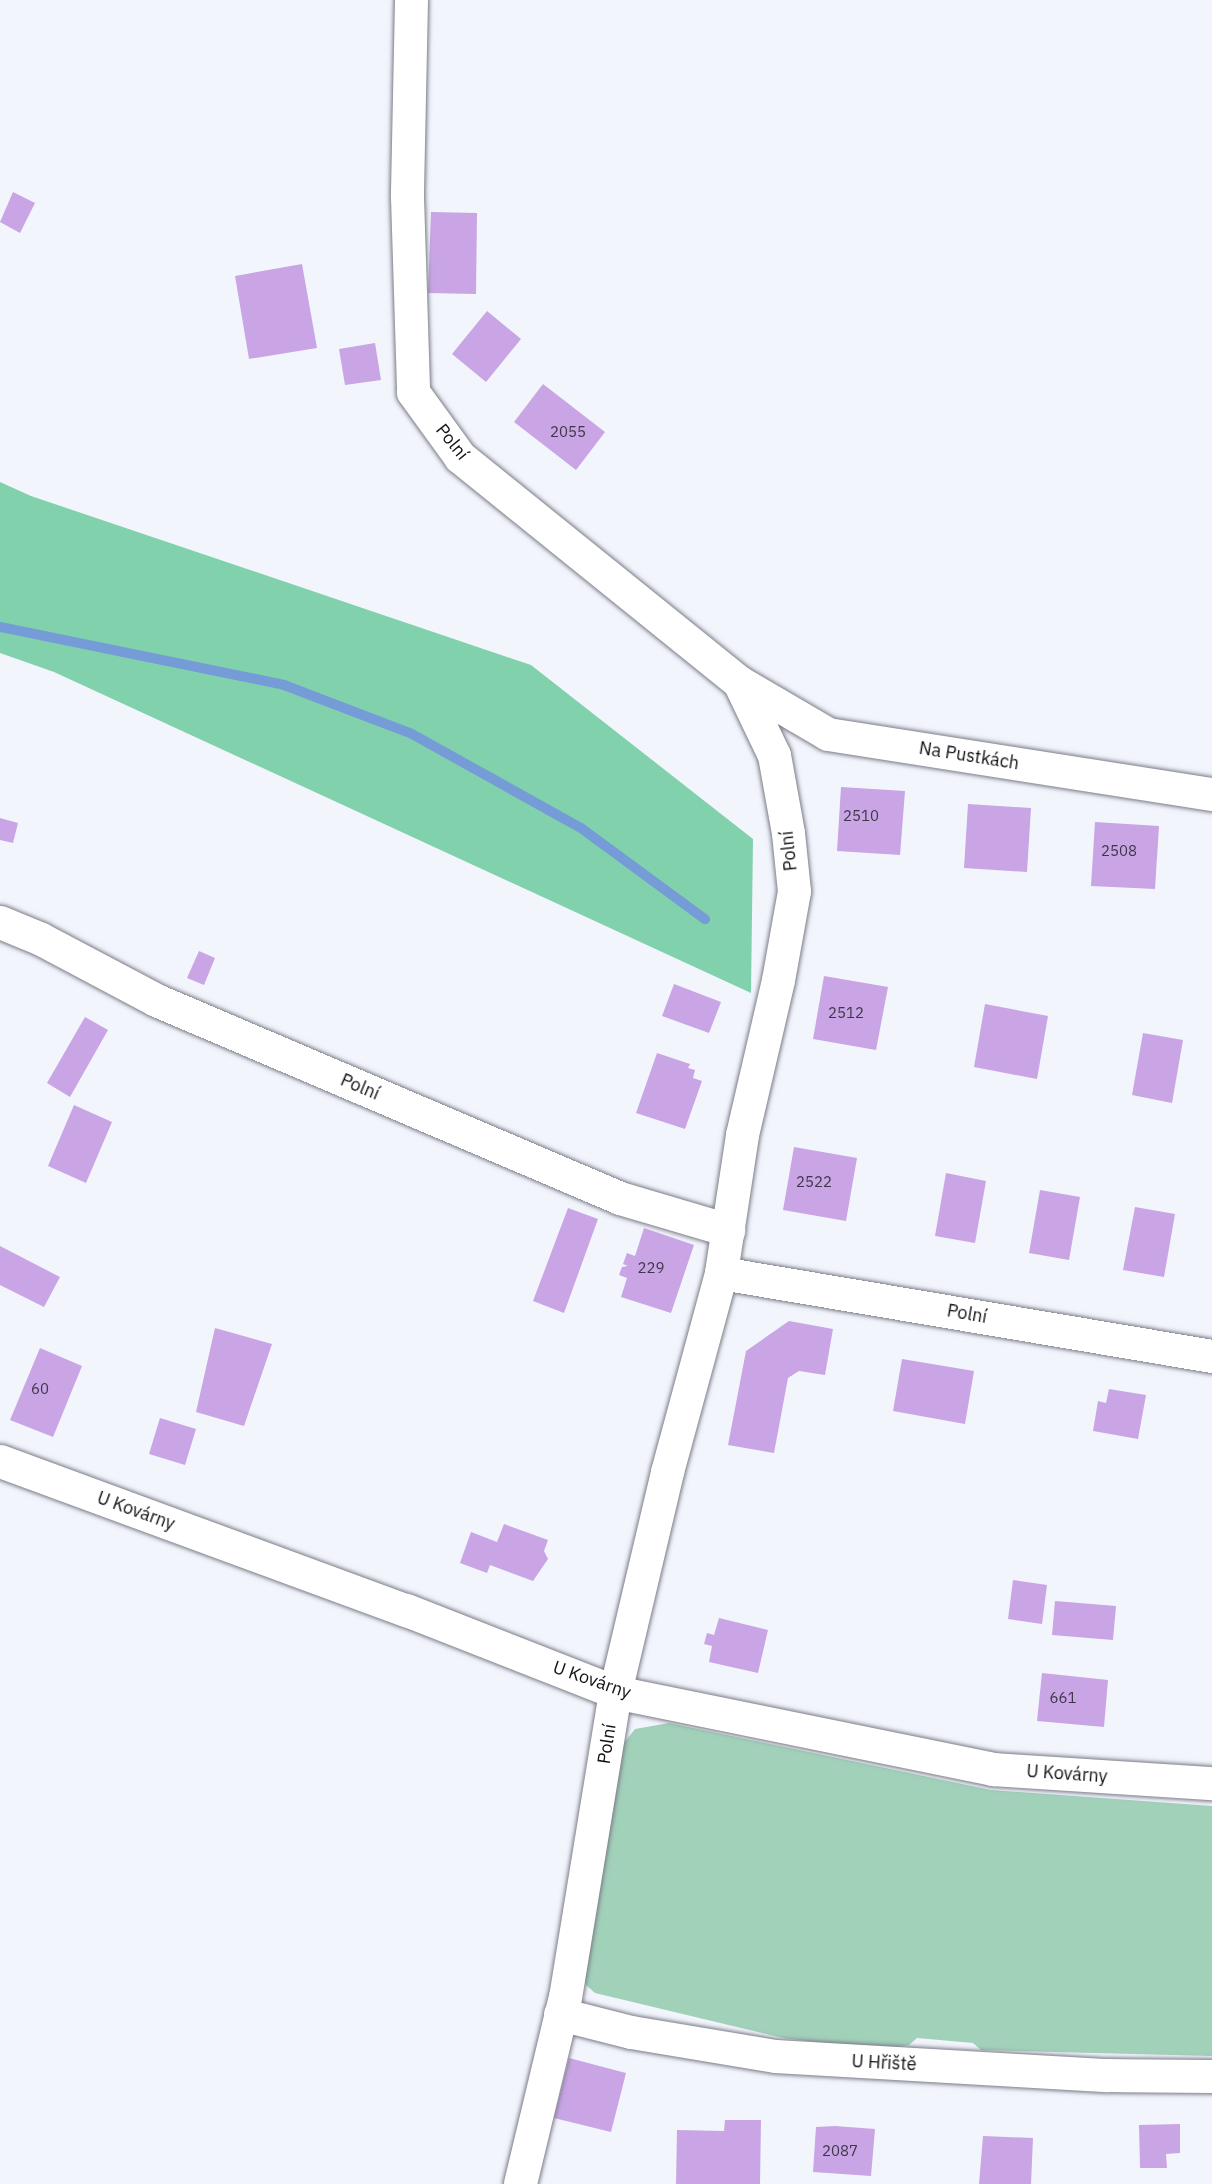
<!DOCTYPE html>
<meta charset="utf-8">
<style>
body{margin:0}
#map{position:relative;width:1212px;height:2184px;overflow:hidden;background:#f3f5fd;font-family:"IBM Plex Sans",sans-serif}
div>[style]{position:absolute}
.green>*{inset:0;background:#a2d1ba}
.forest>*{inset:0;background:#81d2ac}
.stream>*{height:10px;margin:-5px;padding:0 5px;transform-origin:5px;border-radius:5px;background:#769cd7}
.building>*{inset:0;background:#c9a5e5}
.roads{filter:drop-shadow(0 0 2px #7a7d86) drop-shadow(0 0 2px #7a7d86)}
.street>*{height:33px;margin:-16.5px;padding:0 16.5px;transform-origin:16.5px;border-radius:16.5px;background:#fff}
span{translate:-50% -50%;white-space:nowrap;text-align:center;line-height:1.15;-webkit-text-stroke:5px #fff;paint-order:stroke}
.number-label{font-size:15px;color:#3f3749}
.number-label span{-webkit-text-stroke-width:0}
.street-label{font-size:18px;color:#111215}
</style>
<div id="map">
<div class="green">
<div style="clip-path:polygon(669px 1723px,991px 1790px,1212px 1806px,1212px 2056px,981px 2050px,973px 2043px,917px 2038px,909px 2045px,882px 2050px,783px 2038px,595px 1993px,586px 1985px,580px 1960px,616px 1753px,635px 1729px)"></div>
</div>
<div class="forest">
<div style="clip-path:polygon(0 482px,31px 496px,531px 665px,753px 839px,751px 993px,54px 672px,0 653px)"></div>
</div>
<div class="stream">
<div style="left:0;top:627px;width:290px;rotate:11.5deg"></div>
<div style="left:284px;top:685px;width:137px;rotate:20.9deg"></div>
<div style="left:412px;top:734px;width:193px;rotate:29.1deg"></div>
<div style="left:581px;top:828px;width:154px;rotate:36.3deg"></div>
</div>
<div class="building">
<div style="clip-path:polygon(13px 192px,35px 203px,20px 233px,0 222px)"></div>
<div style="clip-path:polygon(431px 212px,477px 213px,476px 294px,428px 293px)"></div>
<div style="clip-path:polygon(302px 264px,317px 348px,249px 359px,235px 276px)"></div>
<div style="clip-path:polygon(487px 311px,521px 339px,486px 382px,452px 354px)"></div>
<div style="clip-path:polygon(375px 343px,381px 380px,345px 385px,339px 349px)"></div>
<div style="clip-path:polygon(543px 384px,605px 432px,576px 470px,514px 422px)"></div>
<div style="clip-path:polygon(841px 787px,905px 791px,900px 855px,837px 851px)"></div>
<div style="clip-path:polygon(968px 804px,1031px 808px,1027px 872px,964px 868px)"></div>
<div style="clip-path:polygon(0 818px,18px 823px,13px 843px,0 840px)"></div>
<div style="clip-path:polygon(1095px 822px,1159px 826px,1155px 889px,1091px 886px)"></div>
<div style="clip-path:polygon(199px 951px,215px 958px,204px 985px,187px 978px)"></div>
<div style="clip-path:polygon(824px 976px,888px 987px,876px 1050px,813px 1039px)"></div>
<div style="clip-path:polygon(674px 984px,721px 1002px,709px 1033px,662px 1016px)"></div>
<div style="clip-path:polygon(985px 1004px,1048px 1016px,1037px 1079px,974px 1067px)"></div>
<div style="clip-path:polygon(85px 1017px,108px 1030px,70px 1097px,47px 1083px)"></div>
<div style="clip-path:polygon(1143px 1033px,1183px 1040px,1172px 1103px,1132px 1095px)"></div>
<div style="clip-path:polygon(657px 1053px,690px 1064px,688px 1068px,695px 1070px,693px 1078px,702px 1081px,685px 1129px,636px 1113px)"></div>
<div style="clip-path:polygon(74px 1105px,112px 1122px,86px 1183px,48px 1166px)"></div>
<div style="clip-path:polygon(794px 1147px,857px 1158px,846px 1221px,783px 1210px)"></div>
<div style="clip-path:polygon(946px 1173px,986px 1181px,975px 1243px,935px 1236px)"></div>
<div style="clip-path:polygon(1040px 1190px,1080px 1197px,1069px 1260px,1029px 1253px)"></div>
<div style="clip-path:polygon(1135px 1207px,1175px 1214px,1164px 1277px,1123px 1270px)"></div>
<div style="clip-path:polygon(568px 1208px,598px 1219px,564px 1313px,533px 1301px)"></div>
<div style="clip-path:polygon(644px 1228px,694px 1245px,671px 1313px,621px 1297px,627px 1278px,619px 1275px,622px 1267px,628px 1266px,623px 1264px,627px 1253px,635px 1256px)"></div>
<div style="clip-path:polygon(0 1246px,60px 1277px,44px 1307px,0 1285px)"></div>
<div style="clip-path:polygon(789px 1321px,833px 1329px,825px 1375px,799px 1371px,788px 1378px,774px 1453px,728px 1445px,746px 1351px)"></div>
<div style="clip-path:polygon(215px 1328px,272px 1344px,244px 1426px,196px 1412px)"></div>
<div style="clip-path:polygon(40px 1348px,82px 1366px,53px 1437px,10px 1420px)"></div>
<div style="clip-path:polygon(902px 1359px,974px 1371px,965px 1424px,893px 1411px)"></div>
<div style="clip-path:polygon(1109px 1389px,1146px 1395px,1138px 1439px,1093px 1431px,1098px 1401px,1106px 1403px)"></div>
<div style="clip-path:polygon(160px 1418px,196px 1429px,185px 1465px,149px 1454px)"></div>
<div style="clip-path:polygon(504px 1524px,548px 1540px,544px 1551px,548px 1559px,533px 1581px,490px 1565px,487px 1573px,460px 1563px,471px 1532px,497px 1542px)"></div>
<div style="clip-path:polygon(1013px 1580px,1047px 1585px,1042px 1624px,1008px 1619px)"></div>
<div style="clip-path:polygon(1055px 1601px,1116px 1606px,1113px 1640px,1052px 1635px)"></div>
<div style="clip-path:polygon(719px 1618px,768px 1630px,758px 1673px,709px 1662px,712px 1646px,704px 1644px,707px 1633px,714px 1635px)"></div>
<div style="clip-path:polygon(1042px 1673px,1108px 1680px,1104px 1727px,1037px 1721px)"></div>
<div style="clip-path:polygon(569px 2058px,626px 2073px,611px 2132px,554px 2118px)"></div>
<div style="clip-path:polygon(725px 2120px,761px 2120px,760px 2184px,676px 2184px,677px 2130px,724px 2131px)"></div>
<div style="clip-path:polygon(1180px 2124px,1180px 2153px,1166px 2154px,1167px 2168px,1140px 2168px,1139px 2125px)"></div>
<div style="clip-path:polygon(835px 2126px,875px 2129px,871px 2176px,813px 2172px,816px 2127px)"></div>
<div style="clip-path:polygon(983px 2136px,1033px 2138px,1031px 2184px,979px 2184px)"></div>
</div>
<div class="roads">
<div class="street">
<div style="left:411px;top:0;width:197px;rotate:91.2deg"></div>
<div style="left:407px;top:197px;width:195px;rotate:88.2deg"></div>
<div style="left:413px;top:392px;width:80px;rotate:54.1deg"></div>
<div style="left:460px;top:457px;width:358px;rotate:38.9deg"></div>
<div style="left:739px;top:682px;width:81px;rotate:64.4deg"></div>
<div style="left:774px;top:755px;width:79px;rotate:79.8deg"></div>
<div style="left:788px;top:833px;width:58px;rotate:84.1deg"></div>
<div style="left:794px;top:891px;width:90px;rotate:100.2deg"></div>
<div style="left:778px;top:980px;width:159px;rotate:103.1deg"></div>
<div style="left:742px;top:1135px;width:140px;rotate:98.7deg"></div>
<div style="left:721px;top:1273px;width:206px;rotate:105.2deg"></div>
<div style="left:667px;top:1472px;width:226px;rotate:103.3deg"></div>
<div style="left:615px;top:1692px;width:308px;rotate:99.3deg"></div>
<div style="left:565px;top:1996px;width:193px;rotate:103.5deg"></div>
<div style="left:739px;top:682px;width:103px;rotate:30.3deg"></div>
<div style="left:828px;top:734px;width:389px;rotate:8.9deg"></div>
<div style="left:0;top:922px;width:44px;rotate:22.5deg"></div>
<div style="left:41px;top:939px;width:130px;rotate:27.9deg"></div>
<div style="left:156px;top:1000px;width:504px;rotate:23.11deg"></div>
<div style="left:620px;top:1198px;width:113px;rotate:16.5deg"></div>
<div style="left:721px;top:1273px;width:498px;rotate:9.6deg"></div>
<div style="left:0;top:1461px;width:432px;rotate:20.2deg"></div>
<div style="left:406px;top:1610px;width:225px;rotate:21.4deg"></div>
<div style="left:615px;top:1692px;width:386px;rotate:11.5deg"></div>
<div style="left:993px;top:1769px;width:219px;rotate:3.7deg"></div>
<div style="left:560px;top:2014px;width:73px;rotate:14.2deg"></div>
<div style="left:631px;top:2032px;width:146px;rotate:9.5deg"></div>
<div style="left:775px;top:2056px;width:333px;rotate:3.3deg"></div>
<div style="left:1107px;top:2075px;width:105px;rotate:0.5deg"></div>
</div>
</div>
<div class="number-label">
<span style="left:568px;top:432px">2055</span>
<span style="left:861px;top:816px">2510</span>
<span style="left:1119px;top:851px">2508</span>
<span style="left:846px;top:1013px">2512</span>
<span style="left:814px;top:1182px">2522</span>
<span style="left:651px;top:1268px">229</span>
<span style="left:40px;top:1389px">60</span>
<span style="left:1063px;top:1698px">661</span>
<span style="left:840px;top:2151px">2087</span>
</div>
<div class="street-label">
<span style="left:452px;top:442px;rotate:51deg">Polní</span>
<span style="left:969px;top:756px;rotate:9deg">Na Pustkách</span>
<span style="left:789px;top:851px;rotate:-96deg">Polní</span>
<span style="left:360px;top:1087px;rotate:23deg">Polní</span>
<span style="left:967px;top:1314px;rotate:10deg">Polní</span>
<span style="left:136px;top:1511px;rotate:20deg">U Kovárny</span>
<span style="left:592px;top:1680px;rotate:19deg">U Kovárny</span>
<span style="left:607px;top:1744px;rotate:-81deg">Polní</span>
<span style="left:1067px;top:1774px;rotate:4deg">U Kovárny</span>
<span style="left:884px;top:2063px;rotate:3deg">U Hřiště</span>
</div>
</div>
